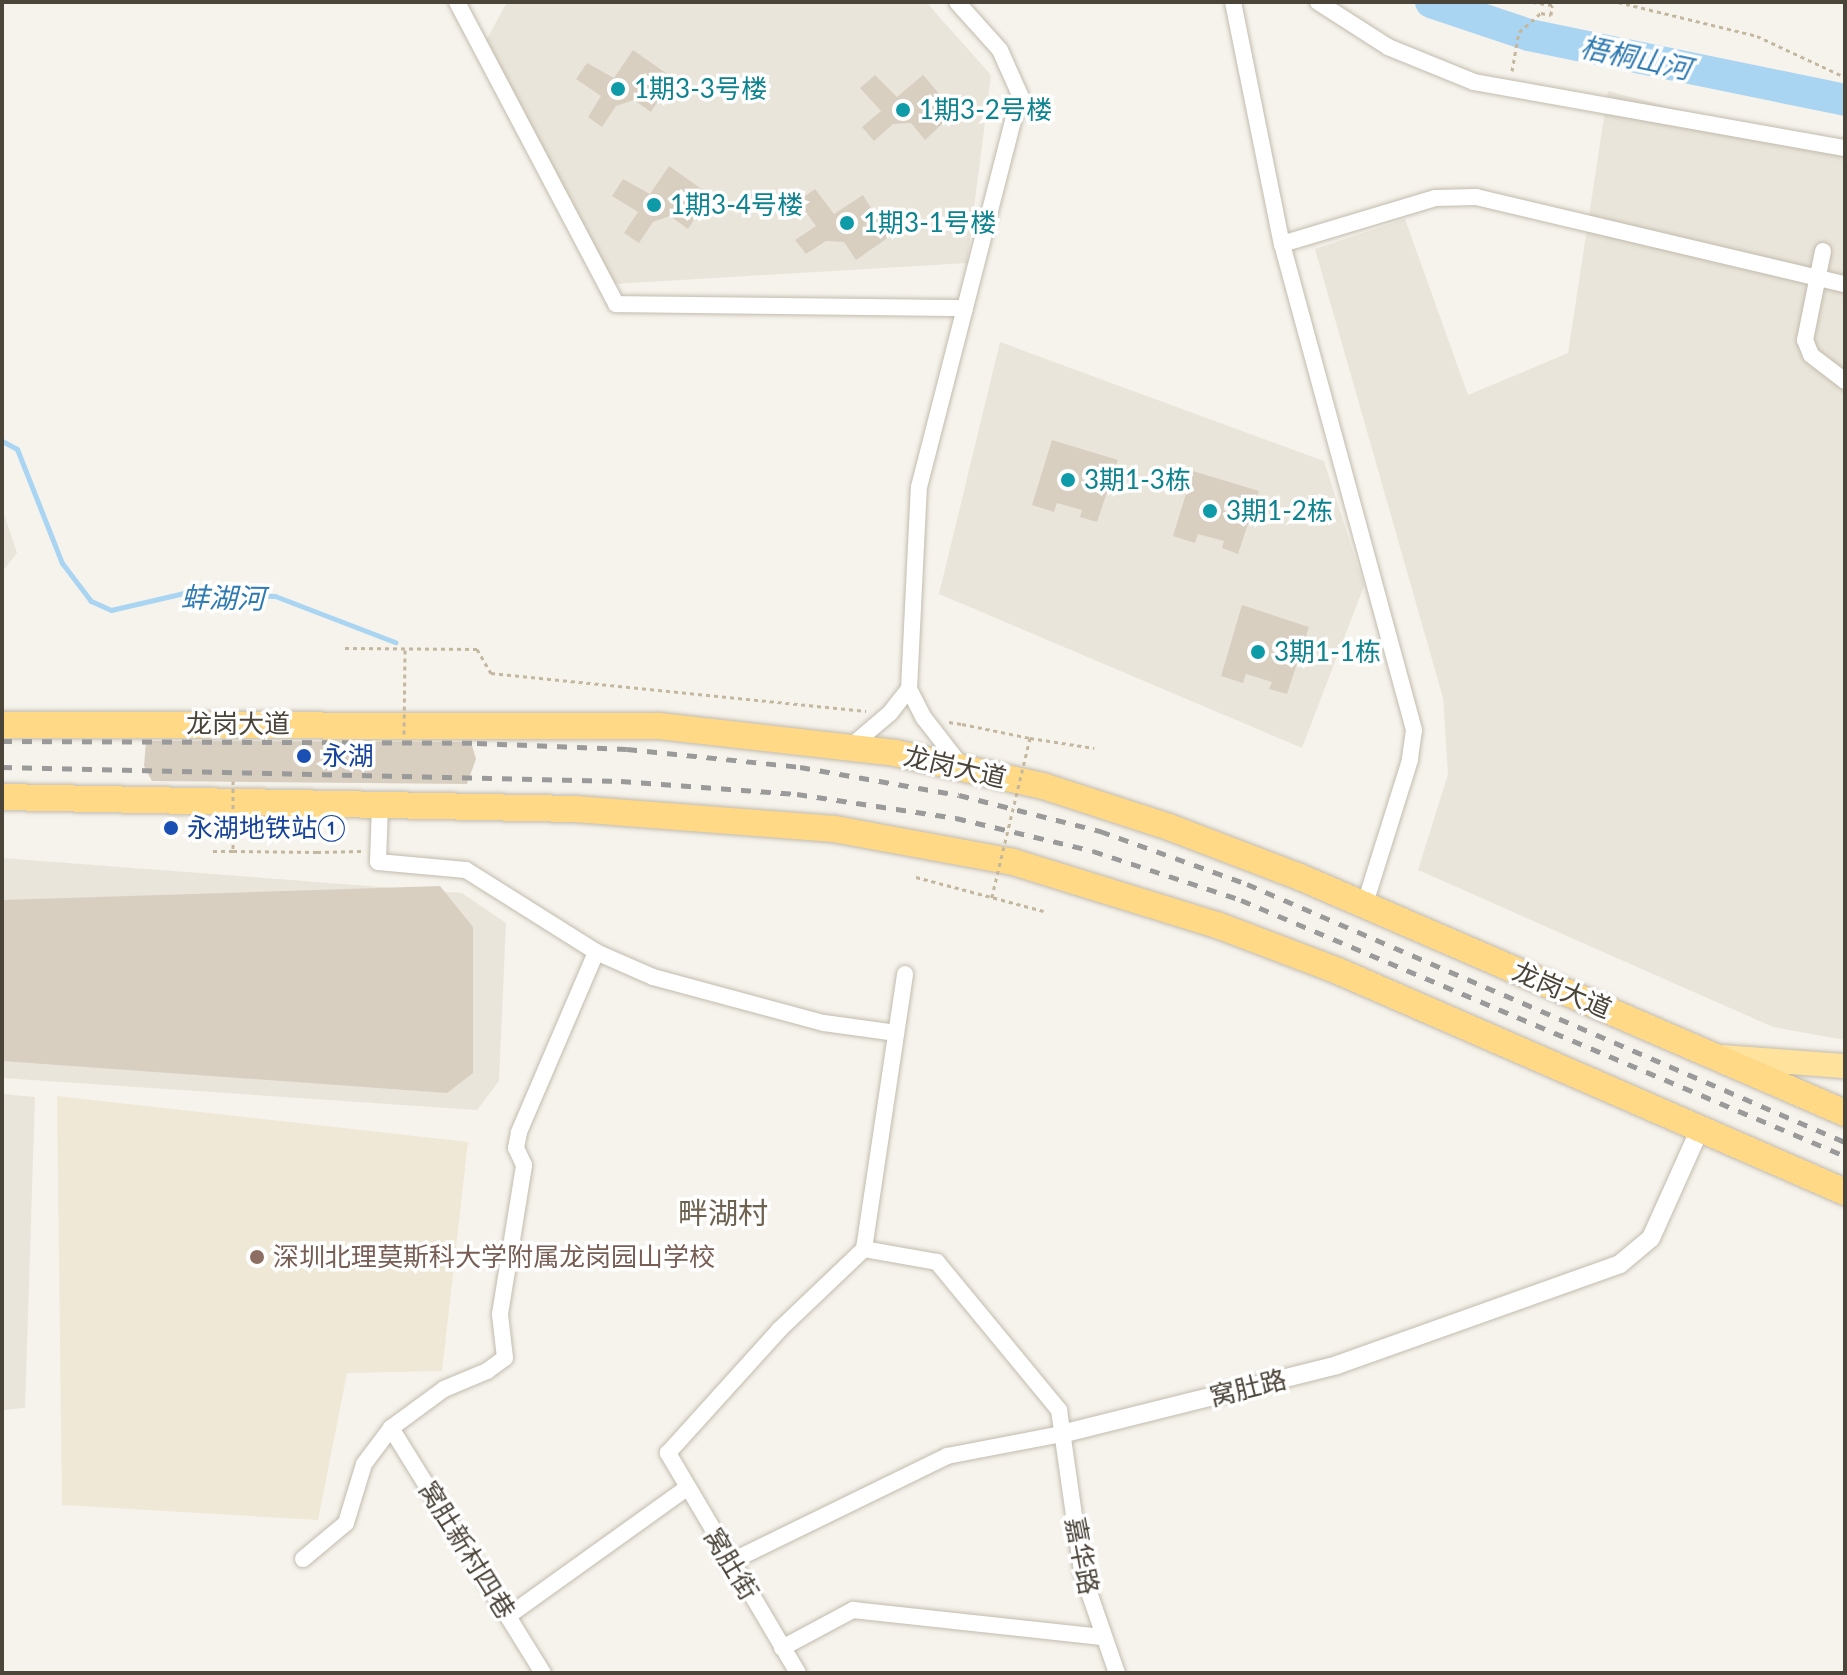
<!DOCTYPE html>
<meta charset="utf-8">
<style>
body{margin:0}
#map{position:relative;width:1847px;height:1675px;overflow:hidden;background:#f6f3ec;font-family:Lato,"Noto Sans SC",sans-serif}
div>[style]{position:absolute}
.residential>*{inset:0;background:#eae5da}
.education>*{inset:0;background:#efe8d6}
.stream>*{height:5px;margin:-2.5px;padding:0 2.5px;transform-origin:2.5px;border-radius:2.5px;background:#a9d4f2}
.river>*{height:32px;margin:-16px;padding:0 16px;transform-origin:16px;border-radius:16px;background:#a9d4f2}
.building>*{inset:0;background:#d8cfc1}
.path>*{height:3px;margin-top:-1.5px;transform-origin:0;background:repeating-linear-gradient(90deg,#c4b79f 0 4px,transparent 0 8px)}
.roads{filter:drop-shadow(0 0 2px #c2bbae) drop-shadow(0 0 2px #c2bbae)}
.minor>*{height:16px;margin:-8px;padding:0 8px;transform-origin:8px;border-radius:8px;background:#fff}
.tertiary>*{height:18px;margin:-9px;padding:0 9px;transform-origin:9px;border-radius:9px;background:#fff}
.primary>*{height:24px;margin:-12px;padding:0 12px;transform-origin:12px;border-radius:12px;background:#ffe39c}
.trunk>*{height:26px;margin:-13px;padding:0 13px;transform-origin:13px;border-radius:13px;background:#ffd985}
.rail>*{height:5px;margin-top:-2.5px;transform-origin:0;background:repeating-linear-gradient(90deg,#9a9a9a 0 10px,transparent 0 20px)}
.path-bridge>*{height:3px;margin-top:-1.5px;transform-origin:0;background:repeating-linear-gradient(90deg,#c4b79f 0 4px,transparent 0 8px)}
.dots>*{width:22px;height:22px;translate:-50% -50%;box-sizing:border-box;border:4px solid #fff;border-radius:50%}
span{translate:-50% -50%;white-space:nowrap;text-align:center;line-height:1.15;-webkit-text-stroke:7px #fff;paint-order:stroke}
.culture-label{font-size:26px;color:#0d838f}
.left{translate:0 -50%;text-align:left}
.street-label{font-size:26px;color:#4b4439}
.transit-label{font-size:26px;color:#164399}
.education-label{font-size:26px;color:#785e54}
.water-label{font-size:28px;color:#2e7ab2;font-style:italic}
.quarter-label{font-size:30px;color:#6e6250}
.frame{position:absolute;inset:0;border:4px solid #4b4439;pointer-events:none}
</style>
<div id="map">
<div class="residential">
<div style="clip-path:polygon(926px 2px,991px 75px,967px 263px,614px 284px,484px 44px,506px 4px)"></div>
<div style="clip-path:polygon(1608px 91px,1845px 153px,1845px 1040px,1773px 1027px,1418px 870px,1448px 774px,1443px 698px,1315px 249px,1405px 219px,1468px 395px,1568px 353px)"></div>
<div style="clip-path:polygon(1000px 342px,1324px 461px,1364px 586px,1302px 748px,939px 594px)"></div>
<div style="clip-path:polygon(2px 508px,17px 553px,2px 572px)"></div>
<div style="clip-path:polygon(2px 858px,462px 893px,506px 923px,499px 1081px,477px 1110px,2px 1078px)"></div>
<div style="clip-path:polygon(2px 1094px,35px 1097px,25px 1408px,2px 1410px)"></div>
</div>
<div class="education">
<div style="clip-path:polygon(57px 1096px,468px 1142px,442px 1371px,347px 1373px,318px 1520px,62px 1505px)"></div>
</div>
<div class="stream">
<div style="left:2px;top:441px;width:17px;rotate:28deg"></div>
<div style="left:17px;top:449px;width:123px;rotate:68.5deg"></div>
<div style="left:62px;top:563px;width:48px;rotate:52.7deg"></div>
<div style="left:91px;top:601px;width:22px;rotate:24deg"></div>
<div style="left:111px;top:610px;width:75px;rotate:-13.1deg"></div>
<div style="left:184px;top:593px;width:91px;rotate:1.9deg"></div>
<div style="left:275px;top:596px;width:129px;rotate:21deg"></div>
</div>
<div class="river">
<div style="left:1431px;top:2px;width:103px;rotate:18.6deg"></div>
<div style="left:1529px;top:35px;width:323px;rotate:11.6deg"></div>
</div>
<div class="building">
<div style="clip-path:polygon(633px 50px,673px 78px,651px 112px,634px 100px,616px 106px,602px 127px,588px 117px,601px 96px,576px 79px,587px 63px,614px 78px)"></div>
<div style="clip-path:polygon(875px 75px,897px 97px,923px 75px,955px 112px,925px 140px,911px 123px,893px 124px,874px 141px,862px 127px,881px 111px,860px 88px)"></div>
<div style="clip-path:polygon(669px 166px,710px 195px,688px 229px,670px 216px,653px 222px,639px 243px,624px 233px,638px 212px,612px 196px,623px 179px,650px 194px)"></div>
<div style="clip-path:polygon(815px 189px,834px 214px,863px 195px,889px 237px,856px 260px,844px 242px,826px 241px,806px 254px,795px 240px,816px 226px,798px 201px)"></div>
<div style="clip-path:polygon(1052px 440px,1118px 460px,1097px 522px,1080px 517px,1082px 510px,1057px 503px,1054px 512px,1032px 505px)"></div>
<div style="clip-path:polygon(1193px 471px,1259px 491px,1238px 554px,1222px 548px,1224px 541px,1198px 534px,1195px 543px,1173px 536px)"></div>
<div style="clip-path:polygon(1242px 605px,1309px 627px,1287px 694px,1269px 689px,1272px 682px,1246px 674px,1243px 683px,1221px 676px)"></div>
<div style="clip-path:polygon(146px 741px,471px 742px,476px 759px,467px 784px,152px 781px,144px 766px)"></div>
<div style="clip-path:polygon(440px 886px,473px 927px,473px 1073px,447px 1093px,2px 1061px,2px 900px)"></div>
</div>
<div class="path">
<div style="left:1618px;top:2px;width:143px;rotate:13.7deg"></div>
<div style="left:1757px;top:36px;width:97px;rotate:25deg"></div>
<div style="left:1512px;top:71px;width:40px;rotate:-80deg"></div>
<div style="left:1519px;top:32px;width:29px;rotate:-41deg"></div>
<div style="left:1541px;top:13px;width:10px;rotate:11deg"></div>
<div style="left:1551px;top:15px;width:10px;rotate:-84deg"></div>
<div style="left:1552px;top:5px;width:19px;rotate:-171deg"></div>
<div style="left:345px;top:648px;width:132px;rotate:0.4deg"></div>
<div style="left:477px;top:649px;width:28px;rotate:60deg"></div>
<div style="left:491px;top:673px;width:377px;rotate:5.8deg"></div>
<div style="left:949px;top:722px;width:13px;rotate:9deg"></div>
<div style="left:1030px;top:738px;width:65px;rotate:8.9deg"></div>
<div style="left:213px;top:851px;width:20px"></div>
<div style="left:317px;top:852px;width:46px;rotate:-1.2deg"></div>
<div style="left:916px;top:877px;width:132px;rotate:14.9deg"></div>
</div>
<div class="roads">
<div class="minor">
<div style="left:457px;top:2px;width:341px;rotate:62.2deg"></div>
<div style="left:616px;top:304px;width:349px;rotate:0.7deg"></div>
<div style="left:1233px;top:2px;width:247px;rotate:78.6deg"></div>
<div style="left:1282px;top:244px;width:504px;rotate:74.8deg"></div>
<div style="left:1414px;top:730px;width:30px;rotate:98deg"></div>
<div style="left:1410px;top:760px;width:151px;rotate:107.4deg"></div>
<div style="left:1318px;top:2px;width:83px;rotate:32.7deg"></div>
<div style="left:1388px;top:47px;width:93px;rotate:22.1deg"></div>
<div style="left:1474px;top:82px;width:377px;rotate:10.1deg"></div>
<div style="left:1282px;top:244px;width:160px;rotate:-16.7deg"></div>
<div style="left:1435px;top:198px;width:41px;rotate:-1.4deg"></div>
<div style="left:1476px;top:197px;width:379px;rotate:13.3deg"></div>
<div style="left:1823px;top:251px;width:91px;rotate:101.4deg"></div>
<div style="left:1805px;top:340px;width:16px;rotate:68deg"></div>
<div style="left:1811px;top:355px;width:43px;rotate:37.4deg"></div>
<div style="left:909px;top:689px;width:202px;rotate:-87.2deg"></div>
<div style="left:919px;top:487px;width:405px;rotate:-75.6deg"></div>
<div style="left:1020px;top:95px;width:49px;rotate:-114deg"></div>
<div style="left:1000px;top:50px;width:64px;rotate:-131.9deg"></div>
<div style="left:850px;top:747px;width:52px;rotate:-40.4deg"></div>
<div style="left:890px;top:713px;width:31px;rotate:-52deg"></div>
<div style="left:909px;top:689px;width:33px;rotate:63deg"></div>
<div style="left:924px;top:718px;width:62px;rotate:52.2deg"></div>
<div style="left:380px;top:805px;width:57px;rotate:92deg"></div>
<div style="left:378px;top:862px;width:88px;rotate:5.2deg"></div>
<div style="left:466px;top:870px;width:154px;rotate:32.2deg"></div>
<div style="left:596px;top:952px;width:62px;rotate:23.7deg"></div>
<div style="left:653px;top:977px;width:177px;rotate:15.1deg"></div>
<div style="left:824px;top:1023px;width:73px;rotate:7.9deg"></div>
<div style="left:864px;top:1249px;width:74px;rotate:10.1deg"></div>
<div style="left:937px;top:1262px;width:192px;rotate:50.5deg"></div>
<div style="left:1059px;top:1410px;width:164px;rotate:81.9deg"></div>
<div style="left:1082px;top:1572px;width:107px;rotate:70.9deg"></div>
<div style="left:391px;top:1428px;width:288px;rotate:58.2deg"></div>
<div style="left:303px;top:1559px;width:56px;rotate:-39.9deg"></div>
<div style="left:346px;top:1523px;width:62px;rotate:-73deg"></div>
<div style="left:364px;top:1464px;width:45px;rotate:-53.1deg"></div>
<div style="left:391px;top:1428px;width:66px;rotate:-36.3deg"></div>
<div style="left:444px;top:1389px;width:47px;rotate:-22.7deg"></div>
<div style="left:487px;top:1371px;width:22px;rotate:-36deg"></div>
<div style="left:505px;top:1358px;width:44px;rotate:-96.5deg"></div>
<div style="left:500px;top:1314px;width:151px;rotate:-80.8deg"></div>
<div style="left:524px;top:1165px;width:19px;rotate:-115deg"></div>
<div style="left:516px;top:1148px;width:16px;rotate:-79deg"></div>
<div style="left:519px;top:1132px;width:196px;rotate:-66.8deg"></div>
<div style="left:728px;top:1563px;width:244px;rotate:-26deg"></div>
<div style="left:947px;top:1456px;width:116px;rotate:-10.9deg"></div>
<div style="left:508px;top:1616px;width:220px;rotate:-35.6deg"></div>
<div style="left:782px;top:1648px;width:81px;rotate:-28.2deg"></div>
<div style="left:853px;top:1610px;width:248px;rotate:6.2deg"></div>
<div style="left:798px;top:1673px;width:256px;rotate:-120.6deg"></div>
<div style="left:668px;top:1453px;width:166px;rotate:-47.9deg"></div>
<div style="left:779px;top:1330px;width:117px;rotate:-43.6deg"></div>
<div style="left:864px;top:1249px;width:278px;rotate:-81.5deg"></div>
</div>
<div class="tertiary">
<div style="left:1061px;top:1434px;width:284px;rotate:-14deg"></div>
<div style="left:1337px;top:1365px;width:300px;rotate:-19.6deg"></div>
<div style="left:1620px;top:1264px;width:40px;rotate:-40deg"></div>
<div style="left:1651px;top:1238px;width:120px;rotate:-65.8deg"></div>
</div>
<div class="primary">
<div style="left:1724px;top:1057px;width:121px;rotate:4.3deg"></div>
</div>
<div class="trunk">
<div style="left:2px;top:725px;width:657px;rotate:0.09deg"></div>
<div style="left:659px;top:726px;width:238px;rotate:6.5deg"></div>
<div style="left:895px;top:753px;width:152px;rotate:12.6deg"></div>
<div style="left:1043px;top:786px;width:133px;rotate:18deg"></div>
<div style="left:1169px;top:827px;width:140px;rotate:20.9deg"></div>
<div style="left:1300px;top:877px;width:594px;rotate:23.41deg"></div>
<div style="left:2px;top:797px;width:573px;rotate:1.2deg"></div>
<div style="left:575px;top:809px;width:260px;rotate:4.4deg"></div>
<div style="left:834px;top:829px;width:182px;rotate:10.4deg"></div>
<div style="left:1013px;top:862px;width:214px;rotate:17.2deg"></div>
<div style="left:1217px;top:925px;width:129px;rotate:20.8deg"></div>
<div style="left:1338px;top:971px;width:553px;rotate:23.55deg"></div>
</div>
</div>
<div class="rail">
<div style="left:2px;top:741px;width:475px;rotate:0.2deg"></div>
<div style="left:477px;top:743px;width:150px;rotate:2.3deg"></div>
<div style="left:627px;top:749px;width:174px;rotate:5.9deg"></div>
<div style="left:800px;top:767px;width:161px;rotate:10deg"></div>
<div style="left:959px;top:795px;width:146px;rotate:14.3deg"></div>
<div style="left:1100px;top:831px;width:156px;rotate:19.8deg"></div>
<div style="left:1247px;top:884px;width:651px;rotate:23.34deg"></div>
<div style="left:2px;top:767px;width:619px;rotate:1.3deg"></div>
<div style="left:621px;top:781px;width:176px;rotate:4.2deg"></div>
<div style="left:797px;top:794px;width:161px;rotate:8.6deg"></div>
<div style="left:956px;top:818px;width:141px;rotate:13.5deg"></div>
<div style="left:1093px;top:851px;width:156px;rotate:18.3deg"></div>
<div style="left:1241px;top:900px;width:656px;rotate:22.97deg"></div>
</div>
<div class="path-bridge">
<div style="left:962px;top:724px;width:69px;rotate:11.6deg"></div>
<div style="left:1030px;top:738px;width:167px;rotate:103.5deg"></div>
<div style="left:404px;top:734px;width:85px;rotate:-89.3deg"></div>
<div style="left:233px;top:781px;width:70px;rotate:90deg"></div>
<div style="left:233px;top:851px;width:84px;rotate:0.7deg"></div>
</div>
<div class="dots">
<div style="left:618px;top:89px;background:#0f9aa8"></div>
<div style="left:903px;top:110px;background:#0f9aa8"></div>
<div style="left:654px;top:205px;background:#0f9aa8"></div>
<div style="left:847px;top:223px;background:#0f9aa8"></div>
<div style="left:1068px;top:480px;background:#0f9aa8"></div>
<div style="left:1210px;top:511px;background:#0f9aa8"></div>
<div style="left:1258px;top:652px;background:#0f9aa8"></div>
<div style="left:304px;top:756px;background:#1a4fb4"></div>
<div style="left:171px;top:828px;background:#1a4fb4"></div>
<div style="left:257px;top:1257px;background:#8d6e63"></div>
</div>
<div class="culture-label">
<span class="left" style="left:634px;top:89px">1期3-3号楼</span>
<span class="left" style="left:919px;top:110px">1期3-2号楼</span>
<span class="left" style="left:670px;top:205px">1期3-4号楼</span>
<span class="left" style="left:863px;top:223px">1期3-1号楼</span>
<span class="left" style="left:1084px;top:480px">3期1-3栋</span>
<span class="left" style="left:1226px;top:511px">3期1-2栋</span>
<span class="left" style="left:1274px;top:652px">3期1-1栋</span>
</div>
<div class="street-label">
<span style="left:238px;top:724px">龙岗大道</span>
<span style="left:955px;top:767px;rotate:13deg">龙岗大道</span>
<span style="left:1562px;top:990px;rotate:23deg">龙岗大道</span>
<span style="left:1248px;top:1388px;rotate:-14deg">窝肚路</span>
<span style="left:467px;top:1550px;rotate:58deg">窝肚新村四巷</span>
<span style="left:1082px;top:1556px;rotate:79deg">嘉华路</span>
<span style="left:731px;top:1564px;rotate:59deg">窝肚街</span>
</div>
<div class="transit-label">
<span class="left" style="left:322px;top:756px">永湖</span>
<span class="left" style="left:187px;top:828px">永湖地铁站①</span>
</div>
<div class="education-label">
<span class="left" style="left:273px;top:1257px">深圳北理莫斯科大学附属龙岗园山学校</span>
</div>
<div class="water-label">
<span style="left:1636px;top:57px;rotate:12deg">梧桐山河</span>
<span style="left:223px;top:597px;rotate:1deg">蚌湖河</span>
</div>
<div class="quarter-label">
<span style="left:723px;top:1212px">畔湖村</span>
</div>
<div class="frame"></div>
</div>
